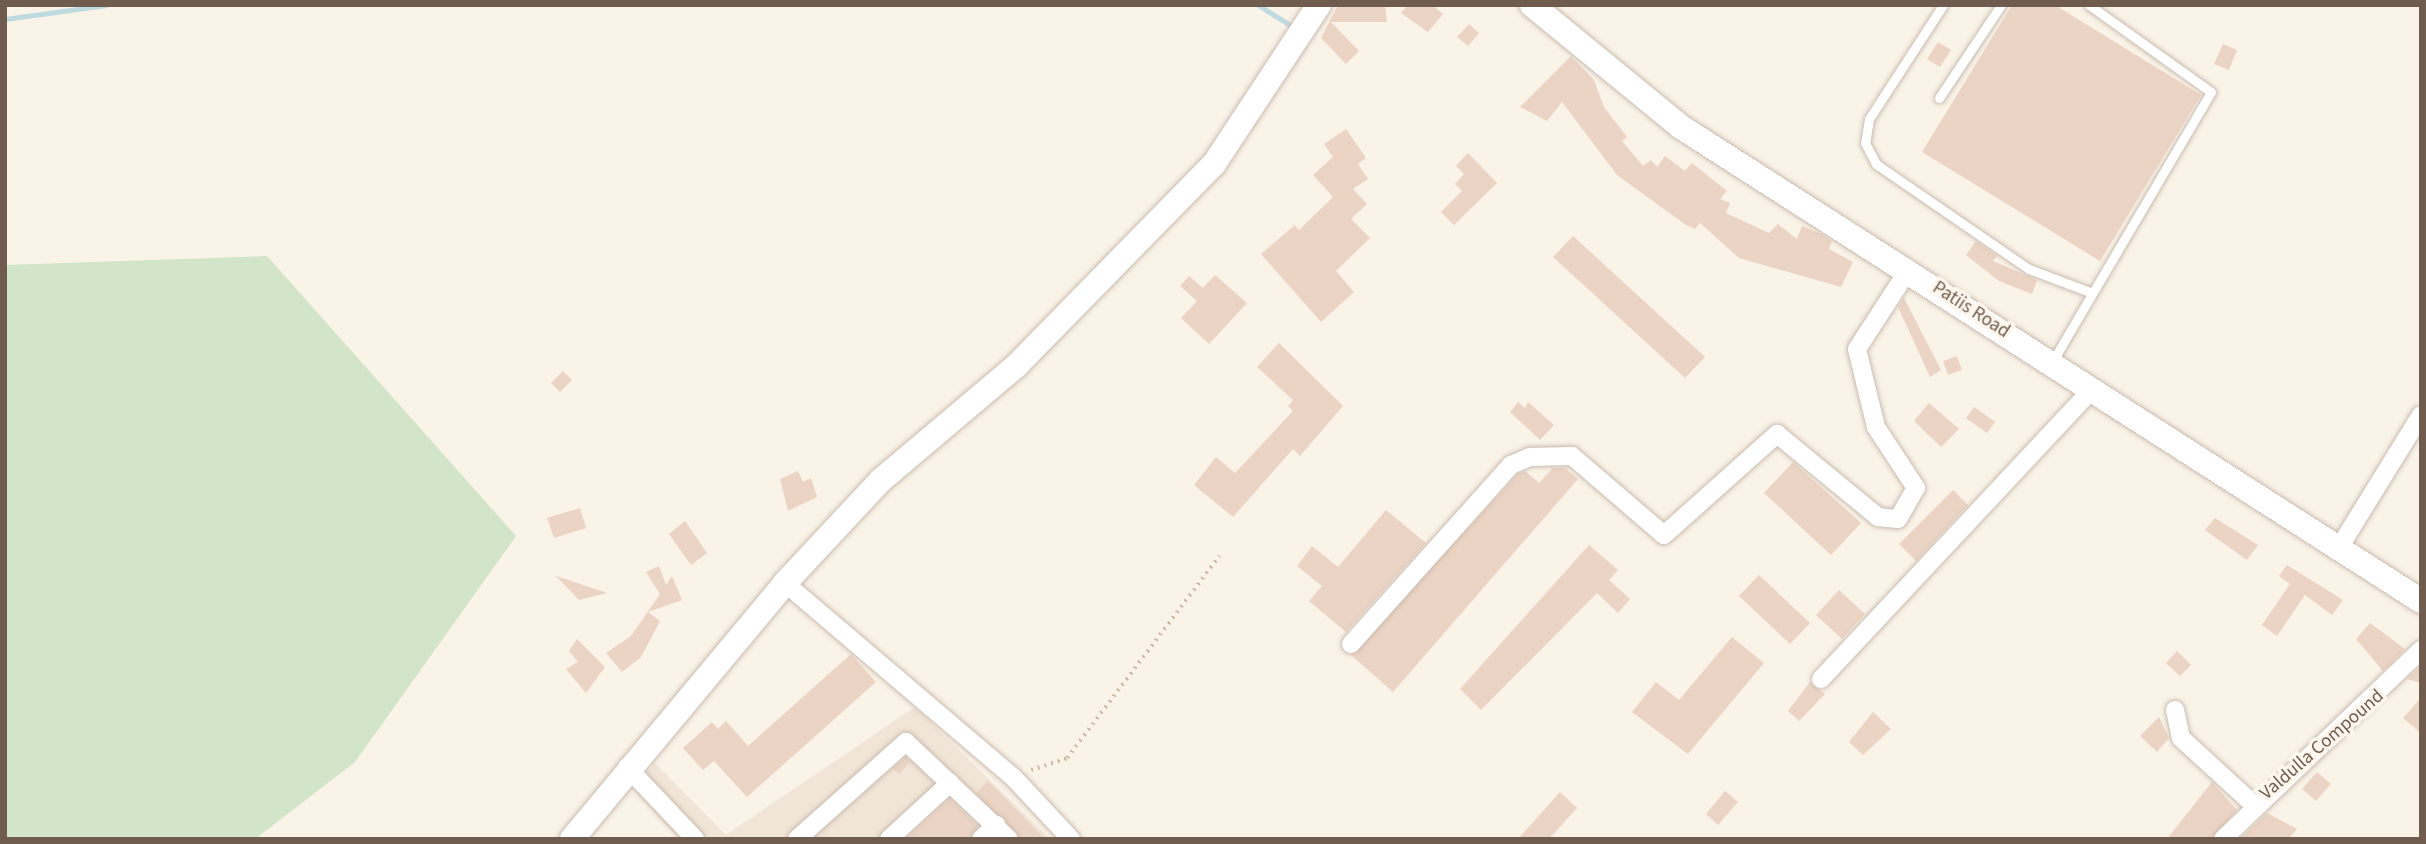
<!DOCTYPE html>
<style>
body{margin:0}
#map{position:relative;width:2426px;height:844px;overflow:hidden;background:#f9f3e8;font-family:"Source Sans 3",sans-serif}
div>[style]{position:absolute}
.residential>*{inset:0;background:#f0e5d7}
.green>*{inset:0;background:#d3e5c8}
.stream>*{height:5px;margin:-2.5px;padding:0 2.5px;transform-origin:2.5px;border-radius:2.5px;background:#bfdbe1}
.building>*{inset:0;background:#ebd4c3}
.path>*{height:3.5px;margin-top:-1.75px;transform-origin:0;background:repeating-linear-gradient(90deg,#d0b8a6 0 2px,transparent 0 7px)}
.roads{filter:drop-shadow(0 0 2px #cabbaf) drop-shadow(0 0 2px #cabbaf)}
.lane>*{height:9px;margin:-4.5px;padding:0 4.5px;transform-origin:4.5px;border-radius:4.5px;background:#fff}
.street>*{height:18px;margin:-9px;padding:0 9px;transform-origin:9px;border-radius:9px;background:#fff}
.secondary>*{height:24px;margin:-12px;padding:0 12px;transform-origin:12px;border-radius:12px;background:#fff}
span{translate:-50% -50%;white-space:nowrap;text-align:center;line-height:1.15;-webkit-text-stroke:7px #fdf7ee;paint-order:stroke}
.street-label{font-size:19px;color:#705c4f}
.frame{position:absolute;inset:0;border:7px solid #705c4f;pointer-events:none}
</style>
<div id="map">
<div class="residential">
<div style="clip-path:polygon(915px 707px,1050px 839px,679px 839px,634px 790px,655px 763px,726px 835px)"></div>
</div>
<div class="green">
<div style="clip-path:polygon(267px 256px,516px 536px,355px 762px,255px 839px,5px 839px,5px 265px)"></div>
</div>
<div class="stream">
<div style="left:1258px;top:5px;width:39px;rotate:32deg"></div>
<div style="left:5px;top:19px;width:102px;rotate:-7.9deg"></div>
</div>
<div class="building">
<div style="clip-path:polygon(1338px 5px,1385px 5px,1387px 22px,1331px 22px,1359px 51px,1346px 64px,1321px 38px)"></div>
<div style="clip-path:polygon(1408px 5px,1432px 5px,1443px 14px,1428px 32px,1401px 13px)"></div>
<div style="clip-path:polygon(2012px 5px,2055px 5px,2201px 95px,2100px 261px,1922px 152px)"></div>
<div style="clip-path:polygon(1469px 24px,1479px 33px,1468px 46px,1457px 37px)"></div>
<div style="clip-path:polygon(1938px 42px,1951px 50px,1940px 67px,1927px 59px)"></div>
<div style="clip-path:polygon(2223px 44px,2237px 50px,2229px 70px,2214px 64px)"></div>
<div style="clip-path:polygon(1571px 56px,1594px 80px,1604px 107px,1627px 137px,1622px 141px,1643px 166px,1651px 160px,1657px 167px,1665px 156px,1685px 171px,1692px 163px,1727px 191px,1720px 199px,1730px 203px,1726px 213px,1769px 233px,1778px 224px,1797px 239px,1802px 226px,1819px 233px,1832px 241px,1829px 249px,1853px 262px,1841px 287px,1739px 258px,1700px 223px,1695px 229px,1686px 225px,1617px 175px,1562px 102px,1547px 121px,1520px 107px)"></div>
<div style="clip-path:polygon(1346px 129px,1366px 158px,1358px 164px,1368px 179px,1353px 189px,1367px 204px,1351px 219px,1370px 238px,1336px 271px,1354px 292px,1321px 322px,1261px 254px,1295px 225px,1299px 230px,1333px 197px,1313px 175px,1333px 157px,1324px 144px)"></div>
<div style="clip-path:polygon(1468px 153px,1497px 183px,1454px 225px,1441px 212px,1462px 191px,1455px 184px,1464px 174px,1456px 166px)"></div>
<div style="clip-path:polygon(1573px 236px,1705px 357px,1685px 378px,1553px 257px)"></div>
<div style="clip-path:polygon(1976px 241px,1997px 256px,1993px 261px,2037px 280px,2032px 294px,1999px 281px,1966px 255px)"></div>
<div style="clip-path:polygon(1215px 275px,1247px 303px,1209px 344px,1181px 318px,1197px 301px,1180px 286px,1189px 276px,1203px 288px)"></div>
<div style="clip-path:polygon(1904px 298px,1941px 370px,1930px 377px,1898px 307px)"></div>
<div style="clip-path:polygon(1279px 343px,1343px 406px,1300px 456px,1293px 449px,1233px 517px,1194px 485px,1216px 457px,1235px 473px,1293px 411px,1288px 406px,1293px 400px,1257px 367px)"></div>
<div style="clip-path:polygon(1957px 356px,1962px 370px,1948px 375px,1943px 361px)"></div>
<div style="clip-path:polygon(563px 371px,572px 380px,560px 392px,551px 383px)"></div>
<div style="clip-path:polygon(1518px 402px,1525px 408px,1528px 402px,1554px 425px,1540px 440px,1510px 412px)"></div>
<div style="clip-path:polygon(1929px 403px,1959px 429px,1941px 447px,1914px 421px)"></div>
<div style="clip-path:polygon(1974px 407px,1995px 422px,1987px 433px,1966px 418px)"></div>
<div style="clip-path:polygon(1793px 462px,1861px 523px,1831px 555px,1764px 493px)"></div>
<div style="clip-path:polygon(1553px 468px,1565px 468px,1578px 479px,1393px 692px,1351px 655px,1518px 474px,1525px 471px,1539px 483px)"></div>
<div style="clip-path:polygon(798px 471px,803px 482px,811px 478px,817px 497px,788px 511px,780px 479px)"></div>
<div style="clip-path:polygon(1953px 490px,1968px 505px,1916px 561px,1899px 544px)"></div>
<div style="clip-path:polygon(580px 508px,586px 528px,554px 538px,547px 518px)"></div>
<div style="clip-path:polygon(1386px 510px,1426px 543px,1346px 632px,1309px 601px,1322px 586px,1297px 566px,1312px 546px,1338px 567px)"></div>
<div style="clip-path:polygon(2215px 518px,2258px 545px,2247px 560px,2205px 530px)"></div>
<div style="clip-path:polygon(685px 521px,707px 553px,691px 565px,669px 534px)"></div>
<div style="clip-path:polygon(1589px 545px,1618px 570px,1609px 580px,1630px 599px,1618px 613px,1597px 593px,1481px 710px,1460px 689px)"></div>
<div style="clip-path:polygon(2287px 565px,2343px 600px,2332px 615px,2305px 595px,2277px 636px,2262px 625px,2290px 584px,2279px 576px)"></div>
<div style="clip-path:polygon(659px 566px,666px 585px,672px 576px,682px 600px,648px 612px,660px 621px,641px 657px,622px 672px,606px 653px,631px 636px,660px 594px,646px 572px)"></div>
<div style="clip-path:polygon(1759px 575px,1810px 623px,1790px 644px,1739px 596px)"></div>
<div style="clip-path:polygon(556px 576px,607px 593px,579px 600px)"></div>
<div style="clip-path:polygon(1839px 590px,1865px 614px,1842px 639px,1816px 615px)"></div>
<div style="clip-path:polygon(2370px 623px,2405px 649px,2383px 671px,2356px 639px)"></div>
<div style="clip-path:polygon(1732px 637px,1764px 663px,1688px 754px,1632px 712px,1656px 682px,1679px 700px)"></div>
<div style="clip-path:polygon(577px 639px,605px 667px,586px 693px,566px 669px,578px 662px,569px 651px)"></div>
<div style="clip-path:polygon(2177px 651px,2191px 665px,2180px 676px,2166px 663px)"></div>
<div style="clip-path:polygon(851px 654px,876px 682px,747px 797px,714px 761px,703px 770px,683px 748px,712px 722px,718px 729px,726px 721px,748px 746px)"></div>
<div style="clip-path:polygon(2421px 666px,2421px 683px,2407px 679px)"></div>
<div style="clip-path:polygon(1810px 682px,1825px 694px,1799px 721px,1788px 711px)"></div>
<div style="clip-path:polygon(2421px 698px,2421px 733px,2403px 718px)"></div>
<div style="clip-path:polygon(1873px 712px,1891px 729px,1863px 755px,1849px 742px)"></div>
<div style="clip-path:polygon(2159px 717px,2169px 738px,2157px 752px,2140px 736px)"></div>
<div style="clip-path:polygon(906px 757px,910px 762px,899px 774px,893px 769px)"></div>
<div style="clip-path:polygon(2317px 772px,2331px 784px,2316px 801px,2302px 789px)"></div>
<div style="clip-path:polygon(988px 781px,1018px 811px,1045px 839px,1020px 839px,976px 793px)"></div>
<div style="clip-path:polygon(2212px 782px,2237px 810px,2212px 839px,2167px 839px)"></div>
<div style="clip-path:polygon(1725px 791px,1738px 802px,1718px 825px,1706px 814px)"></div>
<div style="clip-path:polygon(1560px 792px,1577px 808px,1549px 839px,1518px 839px)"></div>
<div style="clip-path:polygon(950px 799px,978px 826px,970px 839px,906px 839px)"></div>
<div style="clip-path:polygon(2267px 813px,2297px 829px,2288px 839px,2240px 839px)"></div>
</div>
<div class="path">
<div style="left:1031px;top:770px;width:38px;rotate:-18deg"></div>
<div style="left:1067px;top:758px;width:253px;rotate:-53deg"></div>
</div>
<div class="roads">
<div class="lane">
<div style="left:1943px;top:5px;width:136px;rotate:123deg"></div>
<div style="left:1869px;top:119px;width:24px;rotate:99deg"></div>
<div style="left:1865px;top:143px;width:24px;rotate:62deg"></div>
<div style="left:1876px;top:164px;width:186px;rotate:34.5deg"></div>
<div style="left:2029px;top:269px;width:65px;rotate:20.7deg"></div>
<div style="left:1939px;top:98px;width:112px;rotate:-56.3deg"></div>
<div style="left:2052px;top:362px;width:313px;rotate:-59.5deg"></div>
<div style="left:2211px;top:92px;width:150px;rotate:-144.5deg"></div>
</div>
<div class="street">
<div style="left:2337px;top:551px;width:160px;rotate:-58.3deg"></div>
<div style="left:785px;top:583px;width:299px;rotate:40.4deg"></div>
<div style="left:1013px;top:777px;width:85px;rotate:46.9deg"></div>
<div style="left:1351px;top:644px;width:240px;rotate:-48.2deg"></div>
<div style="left:1511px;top:465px;width:21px;rotate:-23deg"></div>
<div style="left:1530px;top:457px;width:42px;rotate:-1.4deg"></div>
<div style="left:1572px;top:456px;width:121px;rotate:40.7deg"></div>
<div style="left:1664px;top:535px;width:152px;rotate:-41.8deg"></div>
<div style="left:1777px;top:434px;width:131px;rotate:39.4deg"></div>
<div style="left:1878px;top:517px;width:20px;rotate:6deg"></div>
<div style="left:1898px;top:519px;width:36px;rotate:-60deg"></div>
<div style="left:1916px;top:488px;width:73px;rotate:-123.3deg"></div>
<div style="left:1876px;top:427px;width:80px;rotate:-103.7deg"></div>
<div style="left:1857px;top:349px;width:95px;rotate:-57deg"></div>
<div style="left:1821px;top:679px;width:397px;rotate:-46.9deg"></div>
<div style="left:2175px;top:710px;width:29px;rotate:78deg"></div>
<div style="left:2181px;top:738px;width:99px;rotate:42.5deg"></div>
<div style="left:627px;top:767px;width:99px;rotate:46.6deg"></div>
<div style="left:797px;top:839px;width:146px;rotate:-41.7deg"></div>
<div style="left:906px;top:742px;width:141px;rotate:43.3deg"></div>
<div style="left:889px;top:839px;width:83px;rotate:-42.6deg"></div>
<div style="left:981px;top:839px;width:21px;rotate:-43deg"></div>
<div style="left:2223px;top:839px;width:274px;rotate:-43.7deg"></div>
</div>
<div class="secondary">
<div style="left:1532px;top:5px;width:193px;rotate:39.3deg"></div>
<div style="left:1681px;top:127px;width:879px;rotate:32.64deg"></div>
<div style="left:572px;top:839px;width:333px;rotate:-50.2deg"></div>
<div style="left:785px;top:583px;width:139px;rotate:-47deg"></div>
<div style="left:880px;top:481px;width:178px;rotate:-40.2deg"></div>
<div style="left:1016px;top:366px;width:283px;rotate:-45.6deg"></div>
<div style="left:1214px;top:164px;width:191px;rotate:-56.6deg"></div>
</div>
</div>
<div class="street-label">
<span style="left:1971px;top:310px;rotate:33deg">Patiis Road</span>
<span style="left:2322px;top:745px;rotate:-41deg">Valdulla Compound</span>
</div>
<div class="frame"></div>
</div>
